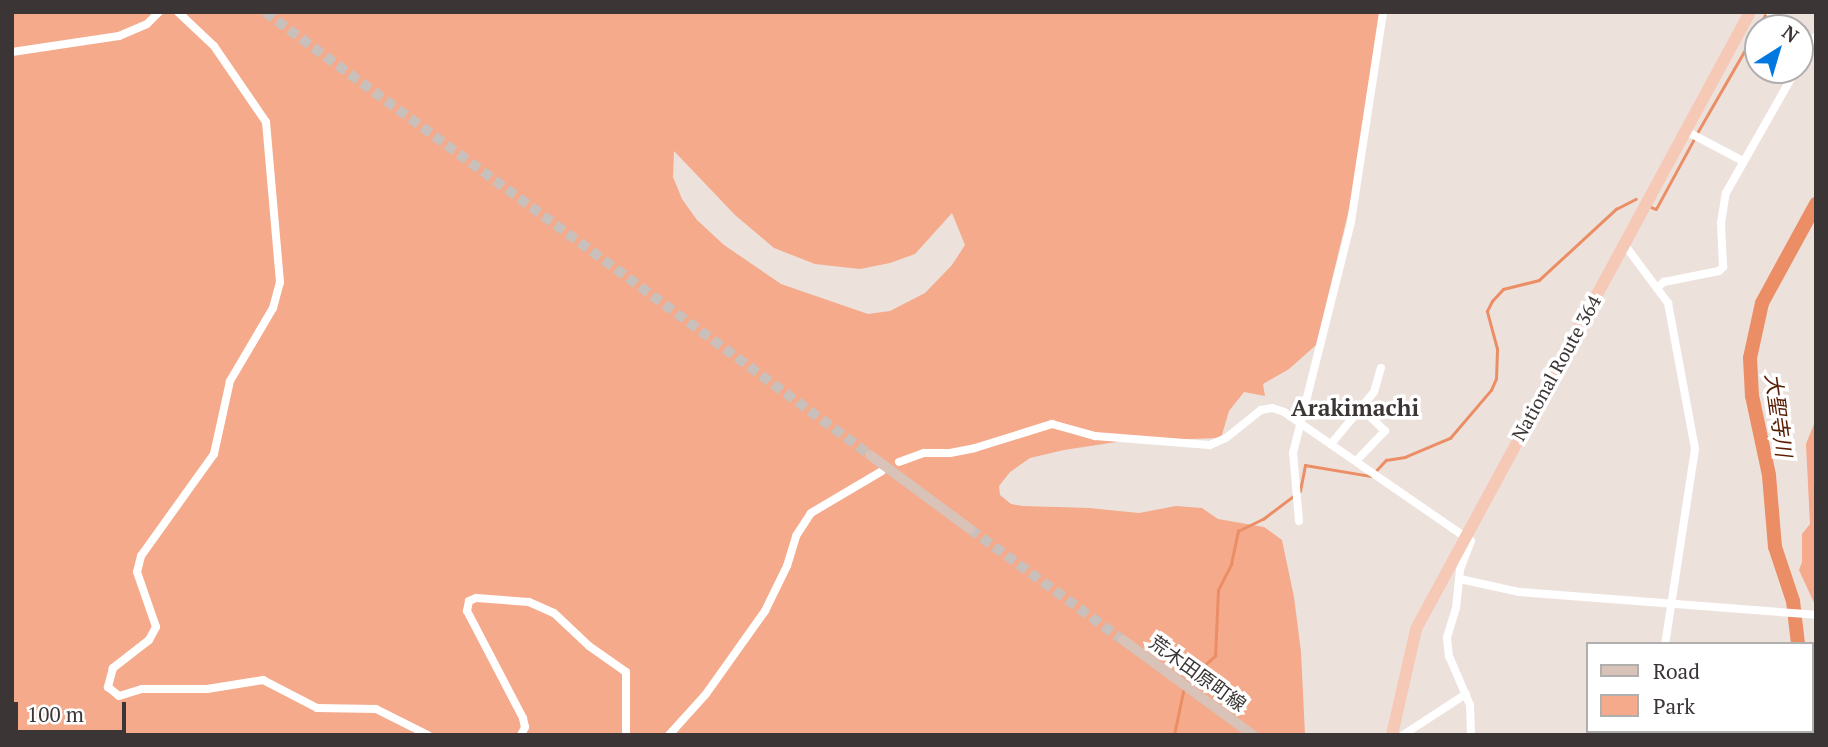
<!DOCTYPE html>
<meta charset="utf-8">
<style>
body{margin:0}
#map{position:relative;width:1828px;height:747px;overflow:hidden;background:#ede1dc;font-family:"PT Serif","Noto Sans JP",serif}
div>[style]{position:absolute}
.green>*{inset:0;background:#f4aa8b}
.stream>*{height:2.5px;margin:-1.25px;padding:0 1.25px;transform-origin:1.25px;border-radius:1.25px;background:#ec8e65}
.river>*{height:14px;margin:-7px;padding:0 7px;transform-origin:7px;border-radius:7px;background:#ec8e65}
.major-tunnel>*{height:10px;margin-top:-5px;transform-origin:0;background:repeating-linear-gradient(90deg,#c9bfbb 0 10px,transparent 0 15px)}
.minor>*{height:8px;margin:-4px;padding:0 4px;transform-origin:4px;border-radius:4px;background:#fff}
.major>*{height:10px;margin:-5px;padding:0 5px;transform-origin:5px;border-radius:5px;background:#d9c2b8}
.highway>*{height:12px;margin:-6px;padding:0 6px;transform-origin:6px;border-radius:6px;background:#f6c9b6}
span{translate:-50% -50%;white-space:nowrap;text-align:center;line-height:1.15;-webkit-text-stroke:7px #fff;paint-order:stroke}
.street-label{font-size:19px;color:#3b3635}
.water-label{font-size:21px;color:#571c00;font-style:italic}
.quarter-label{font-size:23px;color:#3b3635;font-weight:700}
.frame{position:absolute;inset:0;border:14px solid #3b3635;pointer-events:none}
.legend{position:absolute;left:1586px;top:642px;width:228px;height:91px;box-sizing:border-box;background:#fff;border:2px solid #b1afae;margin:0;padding:9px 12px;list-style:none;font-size:21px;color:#3b3635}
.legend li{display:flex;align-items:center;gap:14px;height:35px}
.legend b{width:35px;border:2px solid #b1afae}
.north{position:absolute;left:1744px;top:14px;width:70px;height:70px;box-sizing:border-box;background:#fff;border:2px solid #b1afae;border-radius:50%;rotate:37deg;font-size:19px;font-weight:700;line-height:28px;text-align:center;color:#3b3635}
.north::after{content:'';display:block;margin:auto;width:24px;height:32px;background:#0078df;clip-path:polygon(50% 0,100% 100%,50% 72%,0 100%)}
.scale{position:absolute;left:14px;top:702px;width:112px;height:32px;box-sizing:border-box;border:4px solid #3b3635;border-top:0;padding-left:9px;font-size:21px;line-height:24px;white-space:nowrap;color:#3b3635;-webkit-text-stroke:5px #fff;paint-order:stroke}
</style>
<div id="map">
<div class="green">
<div style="clip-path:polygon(evenodd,12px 12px,1381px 12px,1351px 201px,1316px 345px,1289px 369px,1263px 384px,1265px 396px,1244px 392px,1229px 411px,1221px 438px,1123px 441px,1064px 450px,1030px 458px,1010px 472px,999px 486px,1000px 495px,1011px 504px,1023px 506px,1089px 508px,1139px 513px,1176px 506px,1202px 508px,1218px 519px,1264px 527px,1282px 540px,1294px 597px,1301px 652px,1305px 735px,12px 735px,12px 12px,674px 151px,735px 215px,774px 248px,815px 264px,860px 269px,890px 263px,915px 254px,952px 213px,965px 245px,952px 265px,925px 293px,890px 311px,868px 314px,781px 284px,724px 245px,697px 220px,682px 199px,673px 177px,674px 151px)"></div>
<div style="clip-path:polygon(1816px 419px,1816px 607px,1799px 570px,1802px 562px,1802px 534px,1810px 524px,1806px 444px)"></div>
</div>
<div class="stream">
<div style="left:1697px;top:133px;width:140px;rotate:-60deg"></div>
<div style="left:1651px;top:207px;width:5px;rotate:22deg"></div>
<div style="left:1656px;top:209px;width:80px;rotate:-61.5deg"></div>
<div style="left:1187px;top:681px;width:38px;rotate:-42deg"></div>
<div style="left:1215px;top:656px;width:66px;rotate:-87.4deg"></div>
<div style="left:1218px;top:590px;width:29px;rotate:-63deg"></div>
<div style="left:1231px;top:564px;width:34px;rotate:-78deg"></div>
<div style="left:1238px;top:531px;width:28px;rotate:-26deg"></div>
<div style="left:1263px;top:519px;width:46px;rotate:-37.1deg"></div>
<div style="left:1300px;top:491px;width:26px;rotate:-79deg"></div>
<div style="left:1305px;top:465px;width:67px;rotate:9.5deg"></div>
<div style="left:1371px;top:476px;width:22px;rotate:-47deg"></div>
<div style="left:1386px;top:460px;width:19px;rotate:-9deg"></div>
<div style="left:1405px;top:457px;width:49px;rotate:-22.9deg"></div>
<div style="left:1450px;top:438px;width:63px;rotate:-49.5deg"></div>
<div style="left:1491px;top:390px;width:12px;rotate:-66deg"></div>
<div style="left:1496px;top:379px;width:30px;rotate:-88deg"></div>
<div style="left:1497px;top:349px;width:39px;rotate:-105deg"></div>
<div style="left:1487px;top:311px;width:11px;rotate:-63deg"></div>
<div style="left:1492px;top:301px;width:16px;rotate:-47deg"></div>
<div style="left:1503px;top:289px;width:37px;rotate:-14deg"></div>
<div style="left:1539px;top:280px;width:105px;rotate:-42.7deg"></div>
<div style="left:1616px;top:209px;width:22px;rotate:-27deg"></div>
<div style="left:1174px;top:735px;width:49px;rotate:-78.2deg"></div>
</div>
<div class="river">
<div style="left:1798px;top:644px;width:43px;rotate:-96.6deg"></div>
<div style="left:1793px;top:601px;width:57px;rotate:-108.4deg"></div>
<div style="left:1775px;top:547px;width:72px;rotate:-94.8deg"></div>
<div style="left:1769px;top:475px;width:81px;rotate:-102.1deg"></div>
<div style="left:1752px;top:396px;width:38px;rotate:-93deg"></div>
<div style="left:1750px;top:358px;width:56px;rotate:-77.7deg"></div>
<div style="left:1762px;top:303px;width:113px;rotate:-61.4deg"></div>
<div style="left:1804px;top:735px;width:4px;rotate:-76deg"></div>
</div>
<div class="major-tunnel">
<div style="left:265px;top:12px;width:750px;rotate:36.21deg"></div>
<div style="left:970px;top:529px;width:189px;rotate:36deg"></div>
</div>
<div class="minor">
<div style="left:178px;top:12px;width:50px;rotate:43.4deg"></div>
<div style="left:214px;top:46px;width:92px;rotate:55.6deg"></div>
<div style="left:266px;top:122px;width:161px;rotate:85deg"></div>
<div style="left:280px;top:282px;width:27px;rotate:105deg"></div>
<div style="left:273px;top:308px;width:85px;rotate:120.5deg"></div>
<div style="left:230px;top:381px;width:75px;rotate:102.4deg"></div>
<div style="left:214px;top:454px;width:125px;rotate:125.6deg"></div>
<div style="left:141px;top:556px;width:16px;rotate:104deg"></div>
<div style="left:137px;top:572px;width:58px;rotate:70.9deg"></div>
<div style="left:156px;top:627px;width:15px;rotate:118deg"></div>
<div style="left:149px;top:640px;width:46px;rotate:142.1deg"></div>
<div style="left:113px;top:668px;width:20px;rotate:105deg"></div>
<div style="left:108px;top:687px;width:14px;rotate:39deg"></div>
<div style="left:119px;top:696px;width:24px;rotate:-17deg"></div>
<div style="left:142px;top:689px;width:65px"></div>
<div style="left:207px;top:689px;width:57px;rotate:-9.1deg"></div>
<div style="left:263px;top:680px;width:61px;rotate:27.4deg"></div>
<div style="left:317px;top:708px;width:59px;rotate:1deg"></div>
<div style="left:376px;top:709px;width:58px;rotate:26.6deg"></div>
<div style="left:1769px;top:12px;width:29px;rotate:34deg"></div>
<div style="left:1800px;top:32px;width:16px;rotate:35deg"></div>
<div style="left:12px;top:52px;width:108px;rotate:-8.5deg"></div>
<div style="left:119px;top:36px;width:30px;rotate:-23deg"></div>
<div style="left:147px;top:24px;width:17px;rotate:-45deg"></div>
<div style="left:1800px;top:63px;width:31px;rotate:-59deg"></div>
<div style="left:1686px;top:131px;width:64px;rotate:27.8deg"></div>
<div style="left:1624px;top:244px;width:74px;rotate:53.3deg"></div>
<div style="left:1668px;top:303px;width:148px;rotate:79.5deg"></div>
<div style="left:1695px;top:449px;width:197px;rotate:98.7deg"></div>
<div style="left:1658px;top:287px;width:8px;rotate:-40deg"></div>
<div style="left:1664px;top:282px;width:56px;rotate:-11.3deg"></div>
<div style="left:1719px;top:271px;width:6px;rotate:-45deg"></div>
<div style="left:1723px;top:267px;width:44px;rotate:-92.6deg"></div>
<div style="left:1721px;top:223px;width:30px;rotate:-81deg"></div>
<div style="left:1726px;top:193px;width:142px;rotate:-60.4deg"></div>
<div style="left:1331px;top:444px;width:67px;rotate:-50.4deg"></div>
<div style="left:1374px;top:392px;width:25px;rotate:-74deg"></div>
<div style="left:1356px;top:461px;width:42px;rotate:-46deg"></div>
<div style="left:1385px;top:431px;width:33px;rotate:-136deg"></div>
<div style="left:899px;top:462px;width:27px;rotate:-20deg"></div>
<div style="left:924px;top:453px;width:26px"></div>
<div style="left:950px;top:453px;width:25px;rotate:-11deg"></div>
<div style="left:975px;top:448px;width:81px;rotate:-17.3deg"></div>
<div style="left:1052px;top:424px;width:45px;rotate:15.6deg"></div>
<div style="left:1095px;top:436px;width:115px;rotate:4.5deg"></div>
<div style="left:1210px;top:445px;width:17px;rotate:-24deg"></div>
<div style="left:1226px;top:438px;width:45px;rotate:-38.7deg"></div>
<div style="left:1261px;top:410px;width:11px;rotate:-10deg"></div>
<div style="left:1272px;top:408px;width:13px;rotate:18deg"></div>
<div style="left:1284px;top:412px;width:227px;rotate:34.6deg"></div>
<div style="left:1471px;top:541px;width:31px;rotate:111deg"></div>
<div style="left:1460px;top:570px;width:38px;rotate:96deg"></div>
<div style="left:1456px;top:608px;width:31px;rotate:107deg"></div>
<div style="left:1447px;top:638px;width:18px;rotate:84deg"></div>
<div style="left:1449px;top:656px;width:53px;rotate:66.8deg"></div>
<div style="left:1470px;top:705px;width:30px;rotate:88deg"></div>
<div style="left:1299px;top:521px;width:68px;rotate:-95deg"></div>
<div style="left:1293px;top:453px;width:238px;rotate:-75.9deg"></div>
<div style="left:1351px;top:222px;width:212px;rotate:-81.3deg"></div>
<div style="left:1460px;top:579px;width:60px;rotate:12.4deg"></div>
<div style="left:1519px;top:592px;width:298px;rotate:4.4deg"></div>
<div style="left:521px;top:735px;width:9px;rotate:-63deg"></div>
<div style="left:525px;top:727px;width:9px;rotate:-103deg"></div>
<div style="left:523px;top:718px;width:121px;rotate:-117.6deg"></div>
<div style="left:467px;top:611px;width:10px;rotate:-79deg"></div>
<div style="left:469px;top:601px;width:8px;rotate:-23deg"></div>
<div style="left:476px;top:598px;width:53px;rotate:4.3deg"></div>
<div style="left:529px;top:602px;width:27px;rotate:24deg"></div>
<div style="left:554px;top:613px;width:48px;rotate:43.3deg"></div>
<div style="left:589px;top:646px;width:45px;rotate:35.1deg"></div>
<div style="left:626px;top:672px;width:63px;rotate:90deg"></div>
<div style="left:669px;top:735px;width:55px;rotate:-47.9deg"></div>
<div style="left:706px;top:694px;width:102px;rotate:-54.6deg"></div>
<div style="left:765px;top:611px;width:50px;rotate:-63.9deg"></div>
<div style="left:787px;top:566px;width:31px;rotate:-73deg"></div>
<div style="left:796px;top:536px;width:27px;rotate:-57deg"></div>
<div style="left:811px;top:513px;width:82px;rotate:-30.6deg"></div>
<div style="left:1403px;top:735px;width:75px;rotate:-33.1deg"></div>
<div style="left:1650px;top:735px;width:4px;rotate:-76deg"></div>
</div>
<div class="major">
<div style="left:870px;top:455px;width:124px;rotate:36.5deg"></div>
<div style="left:1123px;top:640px;width:161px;rotate:36.2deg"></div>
</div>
<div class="highway">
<div style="left:1392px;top:735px;width:109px;rotate:-77.2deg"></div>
<div style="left:1416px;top:629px;width:702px;rotate:-61.57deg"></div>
</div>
<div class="street-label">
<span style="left:1556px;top:368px;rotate:-61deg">National Route 364</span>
<span style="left:1198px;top:673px;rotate:36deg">荒木田原町線</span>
</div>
<div class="water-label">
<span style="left:1779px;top:415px;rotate:82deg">大聖寺川</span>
</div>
<div class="quarter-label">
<span style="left:1355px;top:408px">Arakimachi</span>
</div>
<div class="frame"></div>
<ul class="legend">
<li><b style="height:9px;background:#d9c2b8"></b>Road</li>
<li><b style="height:19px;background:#f4aa8b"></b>Park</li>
</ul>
<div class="north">N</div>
<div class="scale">100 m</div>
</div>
